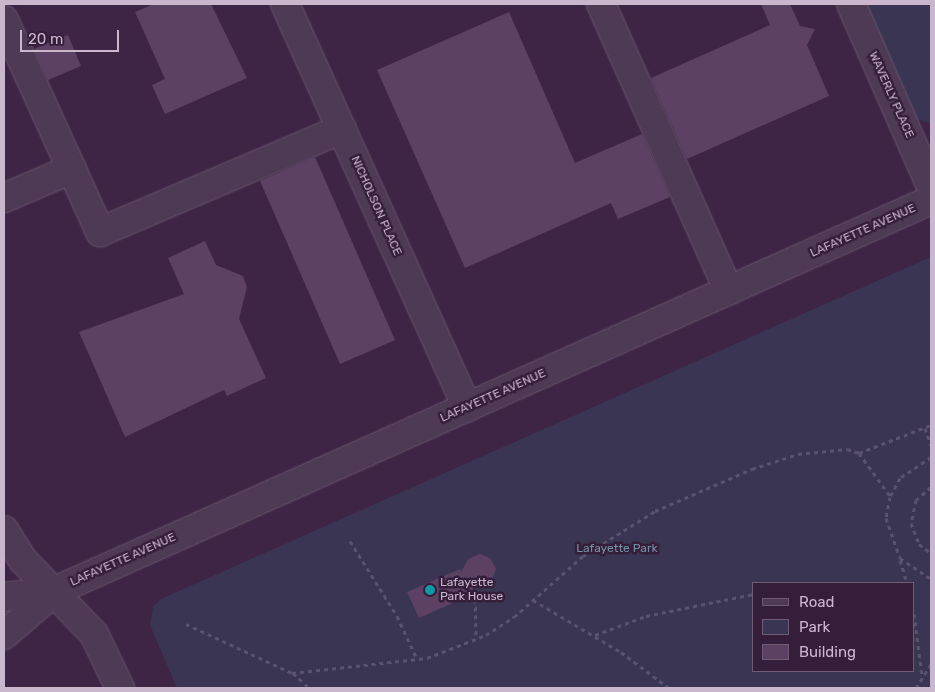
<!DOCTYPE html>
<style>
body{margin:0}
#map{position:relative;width:935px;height:692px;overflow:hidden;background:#3e2545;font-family:Rubik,sans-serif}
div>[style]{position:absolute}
.green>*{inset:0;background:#393553}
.building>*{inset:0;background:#5d4165}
.path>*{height:3px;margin-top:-1.5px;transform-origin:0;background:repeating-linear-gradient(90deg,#5a526e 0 4px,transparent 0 8px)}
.roads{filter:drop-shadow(0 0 1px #6a556f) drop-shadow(0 0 1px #6a556f)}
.minor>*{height:28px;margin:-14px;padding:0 14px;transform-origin:14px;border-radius:14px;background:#4f3a55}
.dots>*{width:14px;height:14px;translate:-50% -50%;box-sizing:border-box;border:2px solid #341e3a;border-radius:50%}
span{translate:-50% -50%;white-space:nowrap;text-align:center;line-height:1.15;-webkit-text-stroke:5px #341e3a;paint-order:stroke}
.street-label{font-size:12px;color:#cab7ce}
.park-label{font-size:12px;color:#7391a6}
.poi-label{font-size:12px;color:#cab7ce}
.left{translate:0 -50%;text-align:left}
.frame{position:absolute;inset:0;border:5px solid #cab7ce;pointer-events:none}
.legend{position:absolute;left:752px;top:582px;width:162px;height:90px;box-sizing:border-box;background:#341e3a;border:1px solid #705b75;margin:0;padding:6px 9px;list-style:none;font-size:15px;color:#cab7ce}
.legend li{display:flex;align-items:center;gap:10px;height:25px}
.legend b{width:25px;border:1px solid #705b75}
.scale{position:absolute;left:20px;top:30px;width:99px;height:22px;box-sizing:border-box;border:2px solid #cab7ce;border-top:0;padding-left:6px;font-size:15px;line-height:18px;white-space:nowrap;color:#cab7ce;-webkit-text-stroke:4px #341e3a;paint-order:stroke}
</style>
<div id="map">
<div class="green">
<div style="clip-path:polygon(866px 4px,931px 4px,931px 124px,915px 118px)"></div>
<div style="clip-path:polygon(evenodd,931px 257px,931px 688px,177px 688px,150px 625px,153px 607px,161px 599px,931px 257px,754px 583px,914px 583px,914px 671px,754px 671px,754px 583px)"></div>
</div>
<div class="building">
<div style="clip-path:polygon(154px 4px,211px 4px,247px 78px,165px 114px,152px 85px,165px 79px,135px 12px)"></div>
<div style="clip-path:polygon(761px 4px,790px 4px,800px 26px,815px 29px,807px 45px,829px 96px,687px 159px,651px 78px,770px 25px)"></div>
<div style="clip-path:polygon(509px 12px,575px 163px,642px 134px,670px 197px,618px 219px,611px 203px,465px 268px,377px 70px)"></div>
<div style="clip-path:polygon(68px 35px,81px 66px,48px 80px,34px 49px)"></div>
<div style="clip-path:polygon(315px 157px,395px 340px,340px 364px,260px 181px)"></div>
<div style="clip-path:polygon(205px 241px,216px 265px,243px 276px,247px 287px,239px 319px,266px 378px,227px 396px,224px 390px,125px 437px,79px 332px,184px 294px,168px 258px)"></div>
<div style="clip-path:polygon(480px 554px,490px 558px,496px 569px,492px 580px,469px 591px,471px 595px,419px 618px,407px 592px,460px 569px,461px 572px,468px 559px)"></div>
</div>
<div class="path">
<div style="left:925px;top:428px;width:18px;rotate:71deg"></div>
<div style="left:859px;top:453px;width:53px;rotate:54.2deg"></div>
<div style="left:931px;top:457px;width:37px;rotate:146deg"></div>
<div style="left:900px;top:478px;width:21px;rotate:118deg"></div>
<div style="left:890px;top:497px;width:21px;rotate:101deg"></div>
<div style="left:886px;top:518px;width:42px;rotate:70.7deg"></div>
<div style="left:900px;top:558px;width:37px;rotate:34deg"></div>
<div style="left:931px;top:487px;width:20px;rotate:139deg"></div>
<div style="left:916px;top:500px;width:24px;rotate:102deg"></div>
<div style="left:911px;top:523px;width:22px;rotate:69deg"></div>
<div style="left:919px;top:544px;width:15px;rotate:37deg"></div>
<div style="left:350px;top:541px;width:89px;rotate:57.9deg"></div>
<div style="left:397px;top:616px;width:47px;rotate:65.1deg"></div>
<div style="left:900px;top:560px;width:24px;rotate:73deg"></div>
<div style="left:475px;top:583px;width:56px;rotate:89deg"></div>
<div style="left:533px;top:600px;width:102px;rotate:30.6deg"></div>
<div style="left:621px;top:652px;width:60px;rotate:36.9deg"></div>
<div style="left:914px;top:614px;width:63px;rotate:82.6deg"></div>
<div style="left:186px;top:624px;width:117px;rotate:24.8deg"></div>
<div style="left:292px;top:673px;width:136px;rotate:-6.3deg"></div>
<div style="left:427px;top:658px;width:63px;rotate:-21.3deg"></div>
<div style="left:486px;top:635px;width:33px;rotate:-33deg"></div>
<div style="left:514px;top:617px;width:92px;rotate:-41.5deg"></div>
<div style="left:583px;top:556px;width:85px;rotate:-32deg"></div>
<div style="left:655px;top:511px;width:106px;rotate:-23.4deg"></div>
<div style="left:752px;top:469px;width:48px;rotate:-18.1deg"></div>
<div style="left:798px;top:454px;width:49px;rotate:-5.8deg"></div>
<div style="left:847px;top:449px;width:13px;rotate:18deg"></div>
<div style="left:859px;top:453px;width:77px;rotate:-21.3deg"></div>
<div style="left:595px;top:635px;width:54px;rotate:-20.4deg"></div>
<div style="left:646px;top:616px;width:110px;rotate:-11.5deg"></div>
<div style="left:293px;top:673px;width:22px;rotate:43deg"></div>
<div style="left:916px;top:688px;width:28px;rotate:-58deg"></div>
</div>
<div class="roads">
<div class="minor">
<div style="left:285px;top:4px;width:443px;rotate:65.7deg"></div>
<div style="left:601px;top:4px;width:314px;rotate:66deg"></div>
<div style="left:851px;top:4px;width:199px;rotate:66.3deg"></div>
<div style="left:4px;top:20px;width:233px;rotate:65.6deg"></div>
<div style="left:100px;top:232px;width:263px;rotate:-23.1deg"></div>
<div style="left:4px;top:198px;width:74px;rotate:-23.1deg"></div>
<div style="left:4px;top:530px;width:36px;rotate:58deg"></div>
<div style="left:23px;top:560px;width:103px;rotate:46.2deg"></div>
<div style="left:94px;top:634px;width:60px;rotate:64.3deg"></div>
<div style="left:4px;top:597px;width:51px;rotate:-6.7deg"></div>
<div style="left:55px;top:591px;width:959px;rotate:-24.05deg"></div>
<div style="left:4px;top:635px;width:67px;rotate:-40.8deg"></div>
</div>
</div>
<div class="dots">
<div style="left:430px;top:590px;background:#0f9aa8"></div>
</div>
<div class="street-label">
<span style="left:891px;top:95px;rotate:66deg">WAVERLY PLACE</span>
<span style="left:376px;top:206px;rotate:66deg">NICHOLSON PLACE</span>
<span style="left:863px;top:231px;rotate:-24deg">LAFAYETTE AVENUE</span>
<span style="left:493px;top:396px;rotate:-24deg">LAFAYETTE AVENUE</span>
<span style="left:123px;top:560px;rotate:-24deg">LAFAYETTE AVENUE</span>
</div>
<div class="park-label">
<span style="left:617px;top:549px">Lafayette Park</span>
</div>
<div class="poi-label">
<span class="left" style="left:440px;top:590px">Lafayette<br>Park House</span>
</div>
<div class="frame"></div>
<ul class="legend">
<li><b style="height:6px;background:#4f3a55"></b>Road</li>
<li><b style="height:14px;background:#393553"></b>Park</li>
<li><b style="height:14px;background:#5d4165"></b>Building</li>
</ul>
<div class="scale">20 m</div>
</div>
